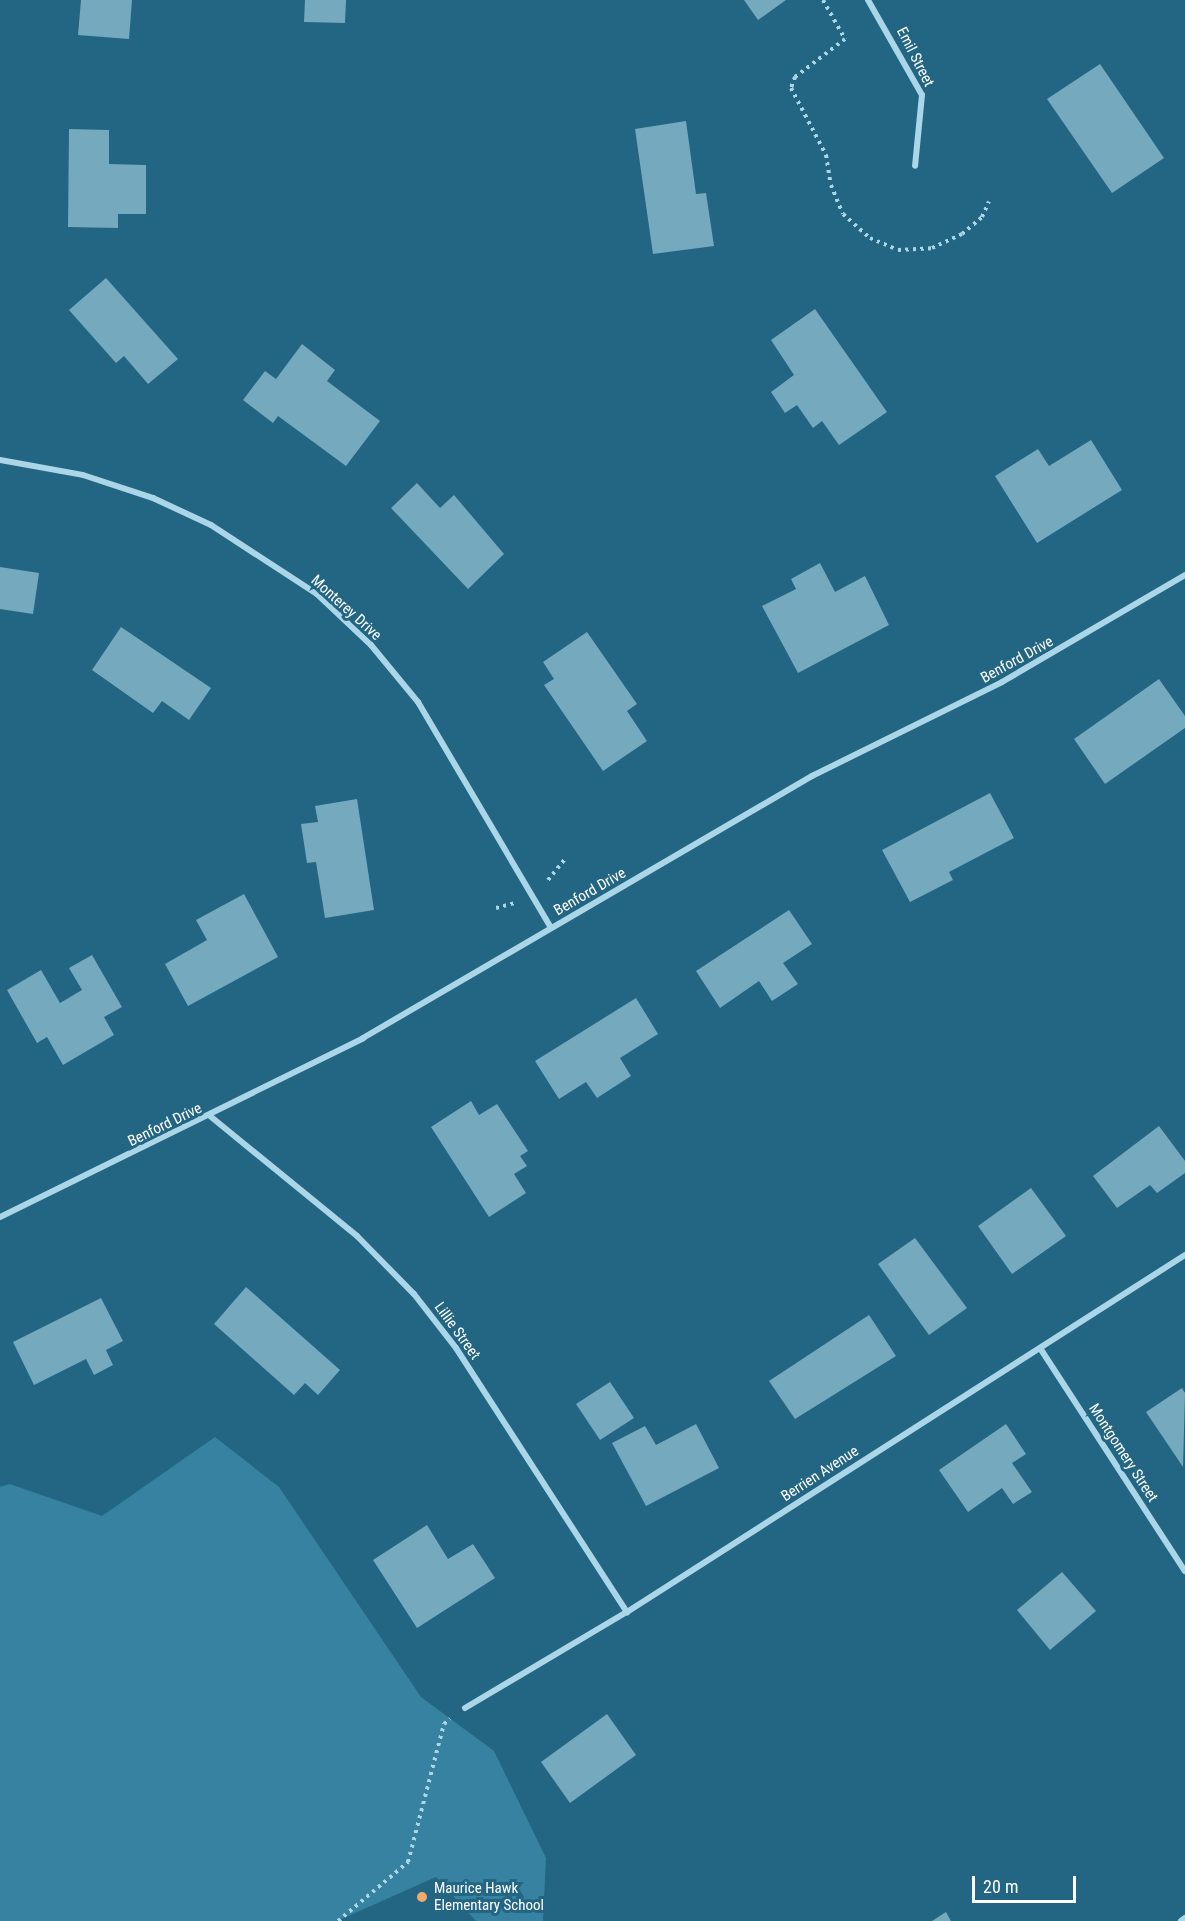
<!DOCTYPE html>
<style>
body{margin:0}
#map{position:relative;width:1185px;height:1921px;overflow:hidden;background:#226683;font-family:"Roboto Condensed",sans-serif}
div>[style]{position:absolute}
.green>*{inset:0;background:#3682a0}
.building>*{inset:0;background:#74a9be}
.path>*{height:4px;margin-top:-2px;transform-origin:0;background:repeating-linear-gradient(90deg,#aad6e8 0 3px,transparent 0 7.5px)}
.minor>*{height:6px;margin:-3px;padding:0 3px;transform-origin:3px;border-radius:3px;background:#aad6e8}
.dots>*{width:16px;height:16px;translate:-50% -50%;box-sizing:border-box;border:3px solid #226683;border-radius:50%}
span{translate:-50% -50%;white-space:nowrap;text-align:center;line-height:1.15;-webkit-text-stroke:6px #226683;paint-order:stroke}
.street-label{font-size:15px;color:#fff}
.poi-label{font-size:15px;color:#fff}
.left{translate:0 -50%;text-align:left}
.scale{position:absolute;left:972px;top:1876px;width:104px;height:27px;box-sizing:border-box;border:3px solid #fff;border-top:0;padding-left:8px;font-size:18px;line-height:21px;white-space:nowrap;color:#fff;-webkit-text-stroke:4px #226683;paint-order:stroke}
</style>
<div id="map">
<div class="green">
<div style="clip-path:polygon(215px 1437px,279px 1487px,421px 1697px,494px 1751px,546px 1858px,543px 1921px,476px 1921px,436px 1877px,337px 1921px,0 1921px,0 1487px,10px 1484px,102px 1516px)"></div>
</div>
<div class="building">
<div style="clip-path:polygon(81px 0,132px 0,129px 39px,78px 35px)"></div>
<div style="clip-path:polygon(305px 0,346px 0,345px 23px,304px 22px)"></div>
<div style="clip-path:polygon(744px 0,786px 0,758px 20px)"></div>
<div style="clip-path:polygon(1100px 64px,1164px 158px,1112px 193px,1047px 99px)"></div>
<div style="clip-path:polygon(686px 121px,696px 194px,706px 193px,714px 246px,653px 254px,635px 129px)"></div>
<div style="clip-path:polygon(69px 129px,109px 130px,109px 164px,146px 165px,146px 214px,118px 214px,118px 228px,68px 227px)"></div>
<div style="clip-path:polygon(106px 278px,178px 359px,148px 384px,124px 356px,116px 363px,69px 310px)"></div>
<div style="clip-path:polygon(815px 309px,887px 412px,839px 445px,822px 421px,813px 428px,797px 405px,785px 413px,771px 392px,794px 375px,771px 340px)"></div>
<div style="clip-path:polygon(302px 344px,335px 370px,327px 381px,380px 421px,346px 466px,278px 416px,273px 423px,243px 400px,265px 371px,276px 379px)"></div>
<div style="clip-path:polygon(1091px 440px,1122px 490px,1037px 543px,995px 476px,1038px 449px,1049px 466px)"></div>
<div style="clip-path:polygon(417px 483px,440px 508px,454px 495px,504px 554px,468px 589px,391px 508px)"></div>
<div style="clip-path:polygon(820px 563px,835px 592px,865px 576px,889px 625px,798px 673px,762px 606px,796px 589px,791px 579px)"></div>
<div style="clip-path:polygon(0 567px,39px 573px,33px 614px,0 609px)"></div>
<div style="clip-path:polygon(121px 627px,211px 688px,189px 720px,162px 701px,153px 713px,92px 670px)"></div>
<div style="clip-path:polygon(587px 632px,637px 704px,627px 711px,647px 741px,603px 771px,544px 685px,554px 679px,543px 662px)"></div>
<div style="clip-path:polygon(1159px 679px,1185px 716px,1185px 728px,1105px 784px,1074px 739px)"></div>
<div style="clip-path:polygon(990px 793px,1014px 838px,949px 872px,953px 880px,910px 902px,882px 850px)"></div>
<div style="clip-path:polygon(357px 799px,374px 910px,325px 918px,316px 862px,307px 863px,301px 824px,318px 822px,315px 806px)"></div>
<div style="clip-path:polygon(244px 894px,278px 957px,188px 1006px,165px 964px,207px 940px,196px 920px)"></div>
<div style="clip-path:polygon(789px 910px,812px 944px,783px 963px,798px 984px,772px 1001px,759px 981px,720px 1008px,696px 971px)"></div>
<div style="clip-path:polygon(92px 955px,122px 1007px,104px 1017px,114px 1035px,63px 1065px,47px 1037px,37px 1043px,7px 990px,41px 970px,60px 1003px,82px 990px,69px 968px)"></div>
<div style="clip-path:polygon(636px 998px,658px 1034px,620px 1058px,631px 1076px,597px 1098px,586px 1082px,559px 1099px,535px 1061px)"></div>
<div style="clip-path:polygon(471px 1101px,479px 1115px,497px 1104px,528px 1151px,520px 1156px,527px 1166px,514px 1174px,526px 1193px,489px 1217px,431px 1127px)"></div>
<div style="clip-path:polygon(1159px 1126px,1185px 1161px,1185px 1173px,1157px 1193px,1150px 1185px,1117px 1208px,1093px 1176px)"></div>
<div style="clip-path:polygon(1031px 1188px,1066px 1236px,1012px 1274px,978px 1226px)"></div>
<div style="clip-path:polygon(915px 1238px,967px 1308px,929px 1335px,878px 1264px)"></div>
<div style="clip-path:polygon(246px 1287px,340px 1370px,318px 1395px,305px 1383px,294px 1395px,214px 1324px)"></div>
<div style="clip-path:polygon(101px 1298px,123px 1341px,106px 1350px,113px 1365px,94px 1375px,86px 1359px,34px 1385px,13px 1342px)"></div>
<div style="clip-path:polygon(869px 1315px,896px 1356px,795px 1419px,769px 1381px)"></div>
<div style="clip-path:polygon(610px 1382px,634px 1418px,600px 1440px,576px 1404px)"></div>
<div style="clip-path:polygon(1182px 1388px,1185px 1393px,1183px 1467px,1146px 1412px)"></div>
<div style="clip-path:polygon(696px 1424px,719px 1468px,646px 1506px,612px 1443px,645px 1426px,656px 1445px)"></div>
<div style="clip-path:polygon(1006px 1424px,1026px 1454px,1012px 1463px,1032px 1492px,1013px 1504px,1002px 1488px,968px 1512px,939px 1470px)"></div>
<div style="clip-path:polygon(427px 1525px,448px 1559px,473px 1544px,495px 1578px,417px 1628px,373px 1560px)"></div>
<div style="clip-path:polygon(1062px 1572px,1096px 1611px,1050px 1650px,1017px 1610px)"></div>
<div style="clip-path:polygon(607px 1714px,636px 1755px,570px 1803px,541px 1762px)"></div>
<div style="clip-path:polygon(946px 1912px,951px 1921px,932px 1921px)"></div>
</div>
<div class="path">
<div style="left:823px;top:0;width:45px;rotate:60.6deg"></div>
<div style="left:845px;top:39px;width:63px;rotate:142.8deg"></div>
<div style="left:795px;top:77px;width:12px;rotate:110deg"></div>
<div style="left:791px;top:88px;width:76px;rotate:62.4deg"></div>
<div style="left:826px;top:155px;width:30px;rotate:81deg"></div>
<div style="left:831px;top:185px;width:31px;rotate:68deg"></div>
<div style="left:843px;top:214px;width:36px;rotate:42deg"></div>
<div style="left:870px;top:238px;width:30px;rotate:23deg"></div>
<div style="left:898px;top:250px;width:34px;rotate:-3deg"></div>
<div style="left:932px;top:248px;width:33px;rotate:-25deg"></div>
<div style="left:962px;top:234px;width:26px;rotate:-40deg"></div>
<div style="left:982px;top:217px;width:17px;rotate:-66deg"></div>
<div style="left:548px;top:880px;width:26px;rotate:-51deg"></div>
<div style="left:496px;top:908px;width:20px;rotate:-15deg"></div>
<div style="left:338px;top:1921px;width:92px;rotate:-40.1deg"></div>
<div style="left:408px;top:1862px;width:143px;rotate:-75.4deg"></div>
<div style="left:444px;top:1724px;width:8px;rotate:-40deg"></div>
</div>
<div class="minor">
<div style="left:868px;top:0;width:109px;rotate:60.4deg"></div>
<div style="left:922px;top:95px;width:71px;rotate:95.6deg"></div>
<div style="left:0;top:460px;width:84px;rotate:10.2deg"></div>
<div style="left:83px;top:475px;width:74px;rotate:18.2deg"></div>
<div style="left:153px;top:498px;width:64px;rotate:25deg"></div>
<div style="left:211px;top:525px;width:126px;rotate:33.1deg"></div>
<div style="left:317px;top:594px;width:74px;rotate:43.4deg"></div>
<div style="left:371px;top:645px;width:74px;rotate:50.5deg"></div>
<div style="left:418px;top:702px;width:262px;rotate:59.5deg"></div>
<div style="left:210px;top:1116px;width:190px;rotate:39.2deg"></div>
<div style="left:357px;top:1236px;width:81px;rotate:45.5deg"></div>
<div style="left:414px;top:1294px;width:68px;rotate:52.1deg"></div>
<div style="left:456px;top:1348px;width:315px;rotate:57.1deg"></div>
<div style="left:0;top:1217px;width:405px;rotate:-26.2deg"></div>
<div style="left:363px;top:1038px;width:520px;rotate:-30.26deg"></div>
<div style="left:812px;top:776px;width:212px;rotate:-26.3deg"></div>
<div style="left:1002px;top:682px;width:212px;rotate:-30.3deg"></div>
<div style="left:1040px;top:1348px;width:266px;rotate:57deg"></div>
<div style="left:465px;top:1708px;width:188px;rotate:-30.7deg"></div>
<div style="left:627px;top:1612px;width:662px;rotate:-32.61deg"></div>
<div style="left:1181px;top:1921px;width:5px;rotate:-37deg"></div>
</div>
<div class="dots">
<div style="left:422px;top:1897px;background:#f4a96c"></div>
</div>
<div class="street-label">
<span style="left:915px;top:57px;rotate:63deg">Emil Street</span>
<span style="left:346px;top:608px;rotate:42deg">Monterey Drive</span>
<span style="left:1017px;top:660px;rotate:-29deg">Benford Drive</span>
<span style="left:590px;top:892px;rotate:-30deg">Benford Drive</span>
<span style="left:165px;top:1125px;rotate:-26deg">Benford Drive</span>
<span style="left:457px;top:1331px;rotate:54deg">Lillie Street</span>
<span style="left:1123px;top:1453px;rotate:57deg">Montgomery Street</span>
<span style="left:820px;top:1474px;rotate:-33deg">Berrien Avenue</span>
</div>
<div class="poi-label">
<span class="left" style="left:434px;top:1897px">Maurice Hawk<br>Elementary School</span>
</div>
<div class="scale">20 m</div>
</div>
